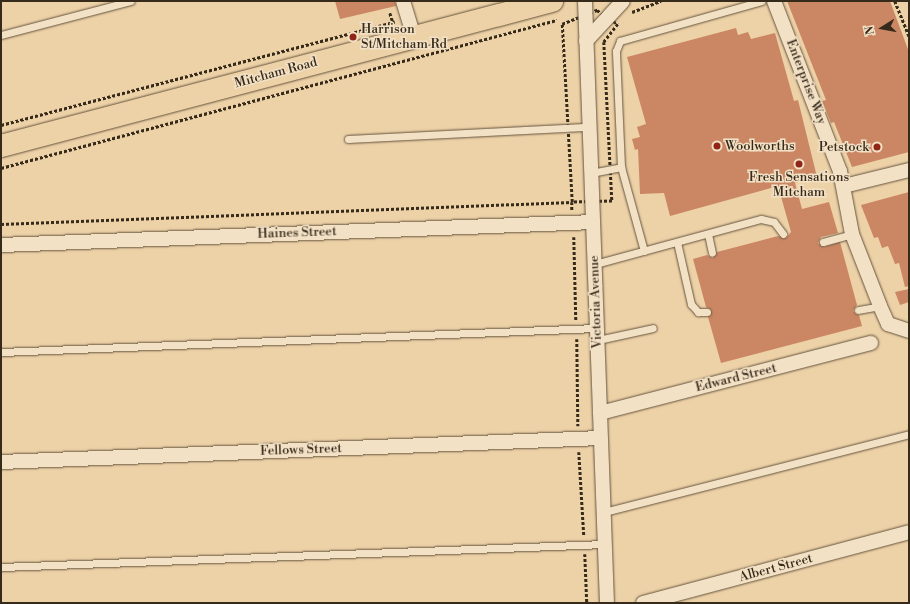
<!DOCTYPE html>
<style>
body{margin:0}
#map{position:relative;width:910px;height:604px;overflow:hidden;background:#edd1a7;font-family:"Libre Bodoni",serif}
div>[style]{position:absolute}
.building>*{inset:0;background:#cb8764}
.path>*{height:2.5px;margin-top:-1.25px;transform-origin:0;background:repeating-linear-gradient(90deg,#362a1a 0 3px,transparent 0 5px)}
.roads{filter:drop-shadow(0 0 1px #64543d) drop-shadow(0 0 1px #64543d)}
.lane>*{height:7px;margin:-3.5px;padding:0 3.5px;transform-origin:3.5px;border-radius:3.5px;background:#f3e1c6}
.street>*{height:14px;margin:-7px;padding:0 7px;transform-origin:7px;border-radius:7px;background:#f3e1c6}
.primary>*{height:22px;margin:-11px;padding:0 11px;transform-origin:11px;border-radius:11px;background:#edd1a7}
.dots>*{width:11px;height:11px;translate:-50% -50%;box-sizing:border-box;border:2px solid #f3e1c6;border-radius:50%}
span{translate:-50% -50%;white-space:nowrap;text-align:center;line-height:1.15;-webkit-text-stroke:3px #f3e1c6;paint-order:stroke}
.poi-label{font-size:13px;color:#362a1a}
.left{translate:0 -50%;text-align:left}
.right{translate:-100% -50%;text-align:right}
.street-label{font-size:13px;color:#362a1a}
.frame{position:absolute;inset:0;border:2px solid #362a1a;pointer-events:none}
.north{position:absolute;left:862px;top:8px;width:40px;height:40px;-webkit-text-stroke:3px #f3e1c6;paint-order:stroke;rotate:259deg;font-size:11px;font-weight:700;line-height:16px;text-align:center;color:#362a1a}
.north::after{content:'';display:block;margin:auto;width:14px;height:18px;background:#362a1a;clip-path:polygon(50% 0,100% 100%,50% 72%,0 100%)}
</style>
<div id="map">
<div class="building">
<div style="clip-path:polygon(335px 1px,395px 1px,396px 6px,340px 19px)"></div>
<div style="clip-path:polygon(787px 1px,890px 1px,909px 52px,909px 152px,852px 167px,834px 122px,831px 123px,822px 101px,826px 100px)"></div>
<div style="clip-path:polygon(736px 28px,738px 35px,748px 32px,751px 39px,775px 33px,794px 101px,798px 100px,817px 177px,795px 183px,802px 209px,829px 202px,838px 233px,821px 237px,818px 243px,824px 247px,840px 242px,857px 305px,853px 311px,859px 315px,862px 326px,721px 363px,708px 317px,711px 310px,706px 307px,693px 259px,707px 255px,713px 258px,717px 252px,778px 236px,786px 238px,791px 232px,778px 186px,670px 216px,664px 193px,640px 194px,638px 149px,635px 150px,632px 139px,640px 137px,637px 127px,646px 124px,627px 57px)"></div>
<div style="clip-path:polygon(909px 192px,909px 286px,905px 287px,899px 263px,895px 264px,888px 246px,882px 248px,878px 237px,874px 238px,861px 205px)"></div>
<div style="clip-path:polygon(909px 289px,909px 302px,900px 305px,895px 292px)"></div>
</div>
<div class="path">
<div style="left:895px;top:1px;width:38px;rotate:68deg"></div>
<div style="left:597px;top:10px;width:25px;rotate:34deg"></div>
<div style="left:618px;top:24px;width:23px;rotate:128deg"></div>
<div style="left:604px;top:42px;width:159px;rotate:87.1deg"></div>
<div style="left:612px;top:201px;width:40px;rotate:178.6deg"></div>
<div style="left:572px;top:202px;width:178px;rotate:-93.2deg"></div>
<div style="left:562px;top:24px;width:38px;rotate:-22deg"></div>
<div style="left:632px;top:12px;width:31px;rotate:-21deg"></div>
<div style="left:390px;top:13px;width:9px;rotate:72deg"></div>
<div style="left:1px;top:125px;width:407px;rotate:-14.7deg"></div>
<div style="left:1px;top:168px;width:575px;rotate:-14.91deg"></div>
<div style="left:1px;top:224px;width:571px;rotate:-2.21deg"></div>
<div style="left:572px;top:202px;width:8px;rotate:90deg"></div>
<div style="left:574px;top:237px;width:83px;rotate:88.6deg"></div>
<div style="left:577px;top:339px;width:87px;rotate:89.3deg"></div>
<div style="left:579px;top:452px;width:83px;rotate:86.6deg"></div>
<div style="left:585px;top:554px;width:49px;rotate:87.7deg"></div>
</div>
<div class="roads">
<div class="lane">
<div style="left:1px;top:35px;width:134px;rotate:-14.7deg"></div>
<div style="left:348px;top:139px;width:241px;rotate:-2.9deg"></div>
<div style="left:591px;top:173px;width:31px;rotate:-11deg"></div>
<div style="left:708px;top:234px;width:19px;rotate:78deg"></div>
<div style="left:677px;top:242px;width:64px;rotate:77.3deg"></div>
<div style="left:691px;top:304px;width:11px;rotate:49deg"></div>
<div style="left:698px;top:312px;width:9px"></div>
<div style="left:823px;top:242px;width:30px;rotate:-15deg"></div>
<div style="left:644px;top:251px;width:87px;rotate:-105.3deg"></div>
<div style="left:621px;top:167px;width:116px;rotate:-92.5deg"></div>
<div style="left:616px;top:51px;width:11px;rotate:-68deg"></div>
<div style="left:620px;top:41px;width:147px;rotate:-15.8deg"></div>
<div style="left:595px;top:264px;width:172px;rotate:-15.2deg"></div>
<div style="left:761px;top:219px;width:13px;rotate:13deg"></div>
<div style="left:774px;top:222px;width:15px;rotate:53deg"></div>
<div style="left:858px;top:310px;width:22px;rotate:-10deg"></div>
<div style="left:598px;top:340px;width:56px;rotate:-12.3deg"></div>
<div style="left:1px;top:352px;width:596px;rotate:-2.31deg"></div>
<div style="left:604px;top:512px;width:315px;rotate:-14.3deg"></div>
<div style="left:1px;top:567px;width:604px;rotate:-2.18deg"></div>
</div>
<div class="street">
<div style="left:403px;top:1px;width:38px;rotate:73deg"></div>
<div style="left:585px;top:1px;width:602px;rotate:87.91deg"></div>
<div style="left:774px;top:1px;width:182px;rotate:68.8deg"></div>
<div style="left:840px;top:171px;width:64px;rotate:79.2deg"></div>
<div style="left:852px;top:234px;width:77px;rotate:68.7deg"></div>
<div style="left:880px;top:306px;width:20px;rotate:66deg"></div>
<div style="left:888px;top:324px;width:22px;rotate:18deg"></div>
<div style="left:586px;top:41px;width:54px;rotate:-47.2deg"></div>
<div style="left:844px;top:186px;width:67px;rotate:-13.8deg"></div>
<div style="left:1px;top:245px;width:592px;rotate:-2.22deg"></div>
<div style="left:600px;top:413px;width:280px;rotate:-14.5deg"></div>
<div style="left:1px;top:462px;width:599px;rotate:-2.29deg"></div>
<div style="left:643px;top:603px;width:275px;rotate:-14.9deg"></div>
</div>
<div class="primary">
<div style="left:1px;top:146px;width:570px;rotate:-14.74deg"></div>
</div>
</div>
<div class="dots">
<div style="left:353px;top:37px;background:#8f2418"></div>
<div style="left:717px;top:146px;background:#8f2418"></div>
<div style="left:877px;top:147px;background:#8f2418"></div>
<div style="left:799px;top:164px;background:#8f2418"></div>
</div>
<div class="poi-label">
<span class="left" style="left:361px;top:37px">Harrison<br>St/Mitcham Rd</span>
<span class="left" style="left:725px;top:146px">Woolworths</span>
<span class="right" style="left:869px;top:147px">Petstock</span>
<span style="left:799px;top:185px">Fresh Sensations<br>Mitcham</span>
</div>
<div class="street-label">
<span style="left:276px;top:73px;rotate:-15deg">Mitcham Road</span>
<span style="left:806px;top:82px;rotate:69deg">Enterprise Way</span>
<span style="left:297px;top:233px;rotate:-2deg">Haines Street</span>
<span style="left:596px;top:302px;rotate:-92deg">Victoria Avenue</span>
<span style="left:736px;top:378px;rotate:-14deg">Edward Street</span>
<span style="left:301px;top:450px;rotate:-2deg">Fellows Street</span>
<span style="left:776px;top:568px;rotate:-15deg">Albert Street</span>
</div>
<div class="frame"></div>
<div class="north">N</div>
</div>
